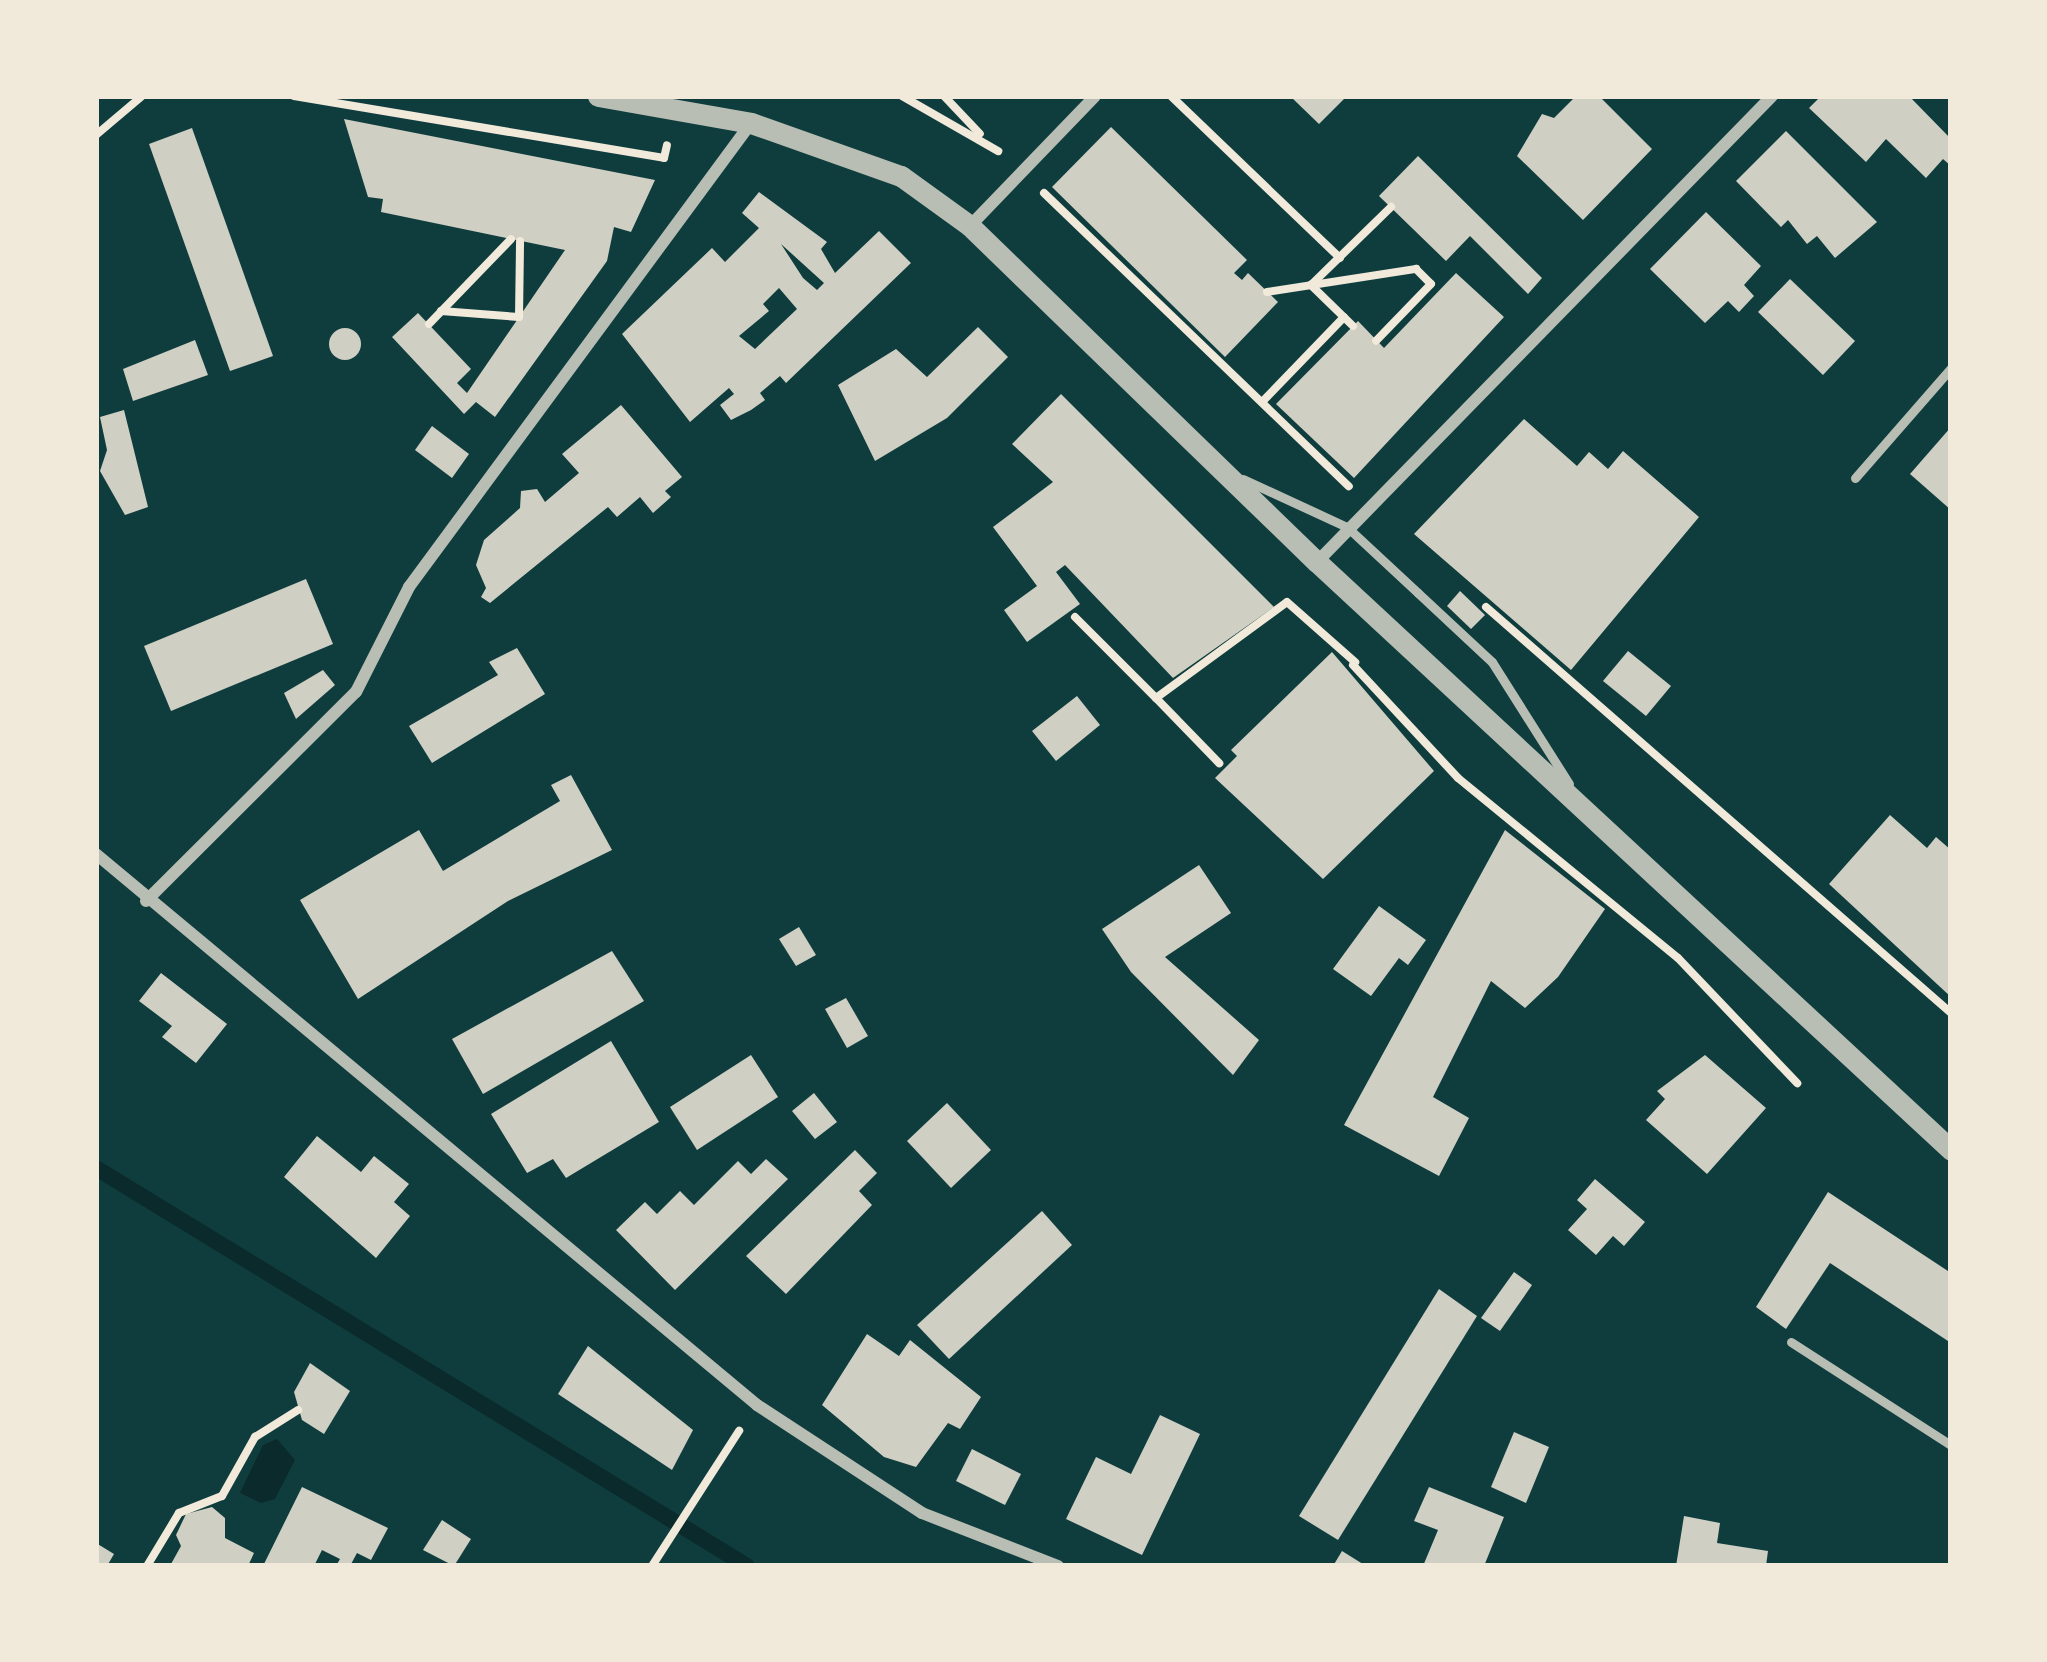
<!DOCTYPE html>
<style>
body{margin:0}
#map{position:relative;width:2047px;height:1662px;overflow:hidden;background:#0f3d3e;font-family:Figtree,sans-serif}
div>[style]{position:absolute}
.water>*{inset:0;background:#0a2a2b}
.stream>*{height:16px;margin:-8px;padding:0 8px;transform-origin:8px;border-radius:8px;background:#0a2a2b}
.building>*{inset:0;background:#cfcfc3}
.round{border-radius:50%}
.path>*{height:8px;margin:-4px;padding:0 4px;transform-origin:4px;border-radius:4px;background:#f1e9da}
.service>*{height:9px;margin:-4.5px;padding:0 4.5px;transform-origin:4.5px;border-radius:4.5px;background:#b8beb3}
.minor>*{height:12px;margin:-6px;padding:0 6px;transform-origin:6px;border-radius:6px;background:#b8beb3}
.tertiary>*{height:21px;margin:-10.5px;padding:0 10.5px;transform-origin:10.5px;border-radius:10.5px;background:#b8beb3}
span{translate:-50% -50%;white-space:nowrap;text-align:center;line-height:1.15;-webkit-text-stroke:9px #f1e9da;paint-order:stroke}
.frame{position:absolute;inset:0;border:99px solid #f1e9da;pointer-events:none}
</style>
<div id="map">
<div class="water">
<div style="clip-path:polygon(277px 1439px,295px 1460px,275px 1499px,261px 1503px,240px 1493px,263px 1445px)"></div>
</div>
<div class="stream">
<div style="left:96px;top:1168px;width:763px;rotate:31.44deg"></div>
</div>
<div class="building">
<div style="clip-path:polygon(1290px 96px,1347px 96px,1319px 124px)"></div>
<div style="clip-path:polygon(1576px 96px,1599px 96px,1652px 149px,1583px 220px,1517px 156px,1542px 114px,1554px 118px)"></div>
<div style="clip-path:polygon(1821px 96px,1909px 96px,1951px 139px,1951px 166px,1943px 159px,1926px 178px,1886px 139px,1866px 162px,1809px 108px)"></div>
<div style="clip-path:polygon(344px 119px,655px 180px,631px 232px,614px 227px,607px 261px,495px 417px,476px 402px,464px 414px,392px 337px,418px 313px,471px 369px,457px 383px,467px 393px,565px 250px,381px 212px,383px 199px,368px 197px)"></div>
<div style="clip-path:polygon(1111px 127px,1247px 260px,1234px 273px,1242px 280px,1248px 273px,1278px 302px,1225px 357px,1052px 187px)"></div>
<div style="clip-path:polygon(192px 128px,273px 356px,230px 371px,149px 144px)"></div>
<div style="clip-path:polygon(1786px 131px,1877px 222px,1835px 258px,1817px 236px,1807px 244px,1788px 220px,1781px 227px,1736px 181px)"></div>
<div style="clip-path:polygon(1418px 156px,1542px 278px,1528px 294px,1470px 236px,1446px 261px,1379px 196px)"></div>
<div style="clip-path:polygon(evenodd,759px 192px,827px 242px,821px 249px,835px 273px,879px 231px,911px 263px,786px 383px,780px 376px,760px 393px,765px 400px,751px 410px,731px 420px,720px 405px,734px 394px,729px 388px,690px 422px,622px 334px,712px 248px,725px 262px,759px 228px,742px 213px,759px 192px,781px 244px,824px 283px,817px 290px,803px 278px,781px 244px,759px 192px,779px 288px,797px 309px,755px 349px,739px 336px,769px 311px,763px 304px,779px 288px)"></div>
<div style="clip-path:polygon(1706px 212px,1761px 266px,1744px 285px,1754px 296px,1739px 312px,1728px 301px,1705px 323px,1650px 269px)"></div>
<div style="clip-path:polygon(1456px 273px,1504px 317px,1354px 478px,1276px 404px,1358px 321px,1384px 348px)"></div>
<div style="clip-path:polygon(1790px 279px,1855px 341px,1823px 375px,1758px 312px)"></div>
<div style="clip-path:polygon(978px 327px,1008px 357px,947px 418px,875px 461px,838px 385px,896px 349px,927px 377px)"></div>
<div class="round" style="left:329px;top:328px;width:32px;height:32px"></div>
<div style="clip-path:polygon(195px 340px,208px 375px,133px 401px,123px 369px)"></div>
<div style="clip-path:polygon(1061px 394px,1274px 607px,1173px 678px,1065px 565px,1056px 572px,1080px 604px,1027px 642px,1004px 610px,1037px 586px,993px 527px,1053px 482px,1012px 444px)"></div>
<div style="clip-path:polygon(621px 405px,682px 477px,665px 491px,671px 497px,653px 513px,640px 497px,617px 517px,608px 507px,490px 603px,481px 597px,486px 588px,476px 565px,484px 540px,520px 508px,521px 491px,537px 489px,545px 502px,579px 473px,562px 454px)"></div>
<div style="clip-path:polygon(124px 410px,148px 507px,125px 515px,100px 471px,107px 450px,100px 417px)"></div>
<div style="clip-path:polygon(1524px 419px,1577px 466px,1589px 452px,1608px 469px,1623px 451px,1699px 517px,1571px 670px,1414px 534px)"></div>
<div style="clip-path:polygon(432px 426px,469px 454px,452px 478px,415px 450px)"></div>
<div style="clip-path:polygon(1951px 427px,1951px 510px,1910px 474px)"></div>
<div style="clip-path:polygon(306px 579px,333px 644px,171px 711px,144px 646px)"></div>
<div style="clip-path:polygon(1460px 591px,1485px 615px,1471px 629px,1447px 606px)"></div>
<div style="clip-path:polygon(517px 648px,545px 694px,432px 763px,409px 726px,498px 675px,489px 662px)"></div>
<div style="clip-path:polygon(1628px 651px,1671px 686px,1646px 716px,1603px 681px)"></div>
<div style="clip-path:polygon(1332px 652px,1434px 771px,1323px 879px,1215px 778px,1237px 756px,1231px 750px)"></div>
<div style="clip-path:polygon(323px 670px,335px 685px,296px 719px,284px 693px)"></div>
<div style="clip-path:polygon(1077px 696px,1100px 725px,1056px 761px,1032px 731px)"></div>
<div style="clip-path:polygon(571px 775px,612px 850px,508px 901px,358px 999px,300px 900px,419px 830px,443px 871px,560px 801px,551px 785px)"></div>
<div style="clip-path:polygon(1890px 815px,1927px 848px,1936px 837px,1951px 850px,1951px 997px,1829px 884px)"></div>
<div style="clip-path:polygon(1505px 830px,1605px 909px,1558px 977px,1525px 1008px,1491px 981px,1433px 1097px,1469px 1118px,1439px 1176px,1344px 1125px)"></div>
<div style="clip-path:polygon(1199px 865px,1231px 913px,1165px 957px,1259px 1040px,1233px 1075px,1131px 972px,1102px 929px)"></div>
<div style="clip-path:polygon(1379px 906px,1426px 940px,1408px 965px,1399px 958px,1371px 996px,1333px 969px)"></div>
<div style="clip-path:polygon(799px 927px,816px 955px,796px 966px,779px 939px)"></div>
<div style="clip-path:polygon(612px 951px,644px 1001px,483px 1094px,452px 1039px)"></div>
<div style="clip-path:polygon(161px 973px,227px 1024px,196px 1063px,162px 1037px,172px 1026px,139px 1001px)"></div>
<div style="clip-path:polygon(846px 998px,868px 1036px,847px 1048px,825px 1009px)"></div>
<div style="clip-path:polygon(611px 1041px,659px 1122px,566px 1178px,553px 1159px,527px 1173px,491px 1114px)"></div>
<div style="clip-path:polygon(751px 1055px,778px 1097px,697px 1150px,670px 1107px)"></div>
<div style="clip-path:polygon(1705px 1055px,1766px 1108px,1707px 1174px,1646px 1120px,1665px 1099px,1657px 1091px)"></div>
<div style="clip-path:polygon(814px 1093px,837px 1122px,815px 1139px,792px 1111px)"></div>
<div style="clip-path:polygon(947px 1103px,991px 1150px,951px 1188px,907px 1141px)"></div>
<div style="clip-path:polygon(317px 1136px,361px 1172px,374px 1156px,409px 1184px,394px 1202px,410px 1216px,376px 1258px,284px 1177px)"></div>
<div style="clip-path:polygon(855px 1150px,877px 1173px,859px 1191px,872px 1205px,786px 1294px,746px 1256px)"></div>
<div style="clip-path:polygon(766px 1159px,788px 1179px,675px 1290px,616px 1230px,645px 1202px,657px 1214px,680px 1191px,694px 1205px,738px 1161px,751px 1174px)"></div>
<div style="clip-path:polygon(1595px 1179px,1645px 1222px,1624px 1246px,1613px 1236px,1596px 1255px,1568px 1230px,1587px 1209px,1577px 1200px)"></div>
<div style="clip-path:polygon(1828px 1192px,1951px 1273px,1951px 1343px,1830px 1263px,1786px 1329px,1756px 1307px)"></div>
<div style="clip-path:polygon(1042px 1211px,1072px 1245px,949px 1359px,917px 1325px)"></div>
<div style="clip-path:polygon(1514px 1272px,1532px 1285px,1500px 1331px,1481px 1318px)"></div>
<div style="clip-path:polygon(1439px 1289px,1477px 1316px,1338px 1540px,1299px 1516px)"></div>
<div style="clip-path:polygon(867px 1334px,899px 1356px,910px 1340px,981px 1397px,960px 1429px,948px 1423px,916px 1467px,884px 1457px,822px 1405px)"></div>
<div style="clip-path:polygon(588px 1346px,693px 1430px,672px 1470px,558px 1394px)"></div>
<div style="clip-path:polygon(310px 1363px,350px 1391px,324px 1434px,302px 1420px,294px 1392px)"></div>
<div style="clip-path:polygon(1160px 1415px,1200px 1434px,1142px 1555px,1066px 1519px,1096px 1457px,1131px 1474px)"></div>
<div style="clip-path:polygon(1514px 1432px,1549px 1447px,1526px 1503px,1491px 1487px)"></div>
<div style="clip-path:polygon(972px 1449px,1021px 1474px,1005px 1505px,956px 1481px)"></div>
<div style="clip-path:polygon(302px 1487px,388px 1528px,371px 1560px,357px 1553px,350px 1566px,336px 1566px,340px 1559px,322px 1550px,314px 1566px,263px 1566px)"></div>
<div style="clip-path:polygon(1429px 1487px,1504px 1517px,1484px 1566px,1423px 1566px,1438px 1530px,1414px 1521px)"></div>
<div style="clip-path:polygon(212px 1507px,225px 1518px,225px 1538px,254px 1553px,248px 1566px,160px 1566px,171px 1564px,181px 1546px,176px 1535px,186px 1514px)"></div>
<div style="clip-path:polygon(1684px 1516px,1720px 1523px,1717px 1543px,1768px 1551px,1766px 1566px,1676px 1566px)"></div>
<div style="clip-path:polygon(442px 1520px,471px 1539px,454px 1566px,423px 1550px)"></div>
<div style="clip-path:polygon(96px 1543px,114px 1554px,107px 1566px,96px 1566px)"></div>
<div style="clip-path:polygon(1342px 1551px,1366px 1566px,1333px 1566px)"></div>
</div>
<div class="path">
<div style="left:294px;top:96px;width:375px;rotate:9.5deg"></div>
<div style="left:664px;top:158px;width:13px;rotate:-77deg"></div>
<div style="left:902px;top:96px;width:111px;rotate:29.8deg"></div>
<div style="left:944px;top:96px;width:52px;rotate:46.5deg"></div>
<div style="left:1171px;top:96px;width:234px;rotate:43.8deg"></div>
<div style="left:96px;top:135px;width:60px;rotate:-40.3deg"></div>
<div style="left:1044px;top:193px;width:423px;rotate:43.9deg"></div>
<div style="left:1267px;top:292px;width:151px;rotate:-8.8deg"></div>
<div style="left:1416px;top:269px;width:21px;rotate:45deg"></div>
<div style="left:1431px;top:284px;width:79px;rotate:134deg"></div>
<div style="left:441px;top:311px;width:78px;rotate:4.4deg"></div>
<div style="left:519px;top:317px;width:76px;rotate:-89.2deg"></div>
<div style="left:429px;top:324px;width:118px;rotate:-46deg"></div>
<div style="left:1353px;top:326px;width:59px;rotate:-135.7deg"></div>
<div style="left:1311px;top:285px;width:112px;rotate:-44.3deg"></div>
<div style="left:1262px;top:402px;width:118px;rotate:-46deg"></div>
<div style="left:1486px;top:607px;width:617px;rotate:41.12deg"></div>
<div style="left:1075px;top:617px;width:115px;rotate:45deg"></div>
<div style="left:1156px;top:698px;width:162px;rotate:-36.2deg"></div>
<div style="left:1287px;top:602px;width:91px;rotate:41.4deg"></div>
<div style="left:1353px;top:665px;width:154px;rotate:47.1deg"></div>
<div style="left:1458px;top:778px;width:284px;rotate:39.3deg"></div>
<div style="left:1678px;top:958px;width:173px;rotate:46.4deg"></div>
<div style="left:1156px;top:698px;width:91px;rotate:45.9deg"></div>
<div style="left:147px;top:1566px;width:62px;rotate:-58.9deg"></div>
<div style="left:179px;top:1513px;width:46px;rotate:-21.6deg"></div>
<div style="left:222px;top:1496px;width:68px;rotate:-60.8deg"></div>
<div style="left:255px;top:1437px;width:51px;rotate:-32.1deg"></div>
<div style="left:652px;top:1566px;width:161px;rotate:-57.2deg"></div>
</div>
<div class="service">
<div style="left:1855px;top:478px;width:146px;rotate:-48.9deg"></div>
<div style="left:1243px;top:479px;width:115px;rotate:24.8deg"></div>
<div style="left:1347px;top:527px;width:97px;rotate:42.9deg"></div>
<div style="left:1418px;top:593px;width:101px;rotate:43deg"></div>
<div style="left:1492px;top:662px;width:144px;rotate:57.7deg"></div>
<div style="left:1791px;top:1342px;width:190px;rotate:32.8deg"></div>
</div>
<div class="minor">
<div style="left:970px;top:226px;width:180px;rotate:-46.1deg"></div>
<div style="left:1317px;top:562px;width:651px;rotate:-45.68deg"></div>
<div style="left:96px;top:854px;width:861px;rotate:39.81deg"></div>
<div style="left:757px;top:1405px;width:197px;rotate:33.2deg"></div>
<div style="left:922px;top:1513px;width:146px;rotate:21.3deg"></div>
<div style="left:146px;top:901px;width:296px;rotate:-44.9deg"></div>
<div style="left:356px;top:692px;width:118px;rotate:-63.2deg"></div>
<div style="left:409px;top:587px;width:576px;rotate:-53.61deg"></div>
</div>
<div class="tertiary">
<div style="left:598px;top:96px;width:155px;rotate:10deg"></div>
<div style="left:751px;top:123px;width:159px;rotate:19.5deg"></div>
<div style="left:901px;top:176px;width:85px;rotate:35.9deg"></div>
<div style="left:970px;top:226px;width:483px;rotate:44.1deg"></div>
<div style="left:1317px;top:562px;width:865px;rotate:42.84deg"></div>
</div>
<div class="frame"></div>
</div>
